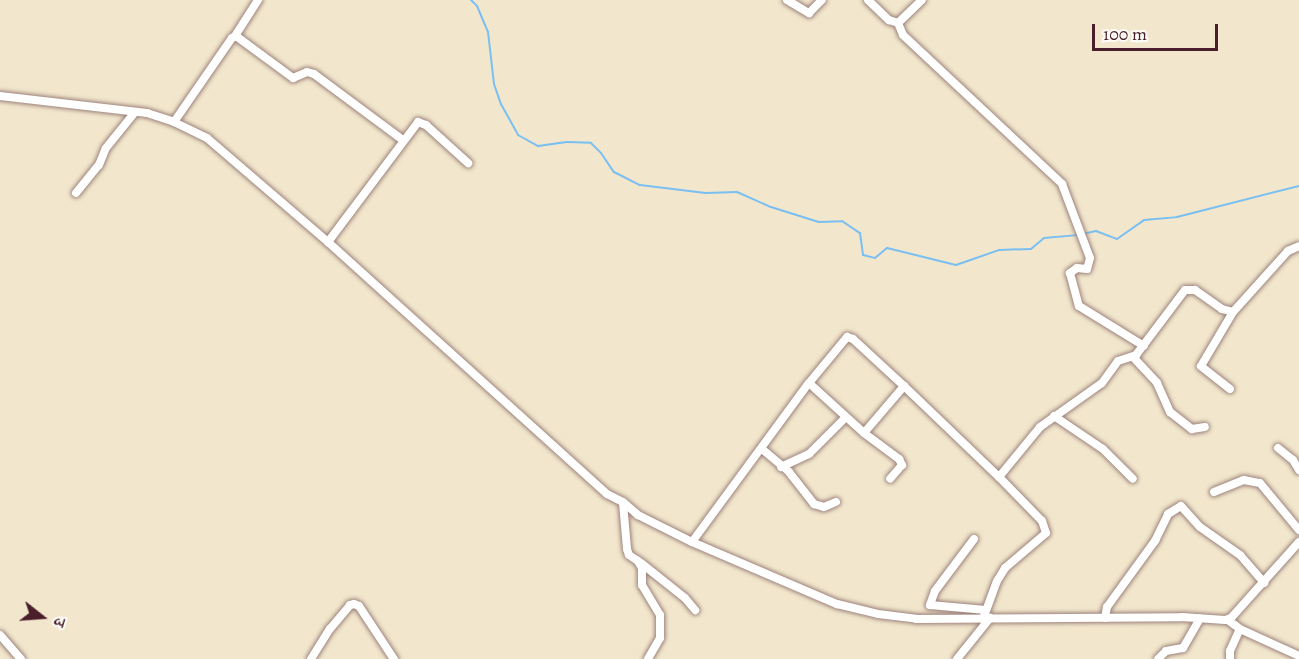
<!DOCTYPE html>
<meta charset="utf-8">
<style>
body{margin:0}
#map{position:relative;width:1299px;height:659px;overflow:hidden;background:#f2e7cd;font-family:Alegreya,"Noto Serif Devanagari",serif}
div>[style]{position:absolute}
.stream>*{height:2px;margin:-1px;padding:0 1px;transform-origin:1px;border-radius:1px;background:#7abff1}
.roads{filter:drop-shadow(0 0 2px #9e837c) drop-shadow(0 0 2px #9e837c)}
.minor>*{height:8px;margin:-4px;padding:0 4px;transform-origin:4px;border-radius:4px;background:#fff}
span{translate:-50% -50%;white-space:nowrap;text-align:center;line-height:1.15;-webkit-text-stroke:4.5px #fdfcf7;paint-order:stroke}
.north{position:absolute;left:12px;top:587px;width:60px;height:60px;-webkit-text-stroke:4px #fdfcf7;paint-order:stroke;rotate:107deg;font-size:16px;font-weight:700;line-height:24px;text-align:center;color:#4a1f2b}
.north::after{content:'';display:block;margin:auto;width:21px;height:27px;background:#4a1f2b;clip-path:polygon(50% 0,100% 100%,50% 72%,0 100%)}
.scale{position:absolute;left:1092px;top:24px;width:126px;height:27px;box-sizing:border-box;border:3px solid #4a1f2b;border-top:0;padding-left:8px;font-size:18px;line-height:21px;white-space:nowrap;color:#4a1f2b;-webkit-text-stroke:4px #fdfcf7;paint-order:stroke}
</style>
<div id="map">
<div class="stream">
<div style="left:471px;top:0;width:8px;rotate:45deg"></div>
<div style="left:477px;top:6px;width:28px;rotate:67deg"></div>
<div style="left:488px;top:32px;width:52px;rotate:83.4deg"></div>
<div style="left:494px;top:84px;width:21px;rotate:71deg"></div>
<div style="left:501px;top:104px;width:35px;rotate:61deg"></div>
<div style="left:518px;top:135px;width:23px;rotate:29deg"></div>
<div style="left:538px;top:146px;width:29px;rotate:-8deg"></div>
<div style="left:567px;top:142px;width:24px;rotate:2deg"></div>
<div style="left:591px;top:143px;width:14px;rotate:45deg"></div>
<div style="left:601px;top:153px;width:23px;rotate:56deg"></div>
<div style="left:614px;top:172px;width:29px;rotate:27deg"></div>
<div style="left:640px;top:185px;width:66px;rotate:6.9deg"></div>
<div style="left:706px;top:193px;width:31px;rotate:-2deg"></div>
<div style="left:737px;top:192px;width:37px;rotate:24deg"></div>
<div style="left:771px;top:207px;width:50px;rotate:17.4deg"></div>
<div style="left:819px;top:222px;width:23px;rotate:-2deg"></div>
<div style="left:842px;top:221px;width:22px;rotate:34deg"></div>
<div style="left:860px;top:233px;width:22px;rotate:82deg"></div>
<div style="left:863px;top:255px;width:12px;rotate:14deg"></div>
<div style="left:875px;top:258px;width:16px;rotate:-40deg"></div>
<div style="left:887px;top:248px;width:71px;rotate:13.8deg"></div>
<div style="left:956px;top:265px;width:46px;rotate:-19.2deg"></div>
<div style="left:999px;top:250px;width:32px;rotate:-2deg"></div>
<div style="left:1031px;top:249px;width:17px;rotate:-40deg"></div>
<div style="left:1044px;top:238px;width:33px;rotate:-5deg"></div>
<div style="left:1083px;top:234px;width:13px;rotate:-13deg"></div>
<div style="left:1096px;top:231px;width:22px;rotate:21deg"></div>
<div style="left:1117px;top:239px;width:33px;rotate:-35deg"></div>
<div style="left:1144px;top:220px;width:33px;rotate:-5deg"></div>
<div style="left:1177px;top:217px;width:126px;rotate:-14.3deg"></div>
</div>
<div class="roads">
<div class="minor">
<div style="left:787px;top:0;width:26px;rotate:31deg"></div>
<div style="left:809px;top:13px;width:18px;rotate:-45deg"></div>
<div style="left:868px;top:0;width:29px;rotate:44deg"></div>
<div style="left:889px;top:20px;width:9px;rotate:18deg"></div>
<div style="left:898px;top:23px;width:33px;rotate:-44deg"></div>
<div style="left:898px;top:23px;width:13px;rotate:67deg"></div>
<div style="left:903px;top:35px;width:218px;rotate:43.1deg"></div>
<div style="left:1062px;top:184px;width:79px;rotate:69.3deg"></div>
<div style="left:1090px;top:258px;width:11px;rotate:105deg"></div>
<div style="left:1087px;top:269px;width:10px;rotate:-174deg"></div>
<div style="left:1077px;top:268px;width:9px;rotate:144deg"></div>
<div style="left:1070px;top:273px;width:34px;rotate:75deg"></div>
<div style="left:1079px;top:306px;width:76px;rotate:31.6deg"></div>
<div style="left:235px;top:36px;width:43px;rotate:-57.4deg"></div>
<div style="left:0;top:96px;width:148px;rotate:6.6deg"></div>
<div style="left:147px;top:113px;width:28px;rotate:18deg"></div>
<div style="left:174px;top:122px;width:37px;rotate:26deg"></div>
<div style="left:207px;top:138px;width:160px;rotate:40.7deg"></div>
<div style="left:328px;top:242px;width:376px;rotate:42.1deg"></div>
<div style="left:607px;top:494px;width:18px;rotate:27deg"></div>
<div style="left:623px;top:502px;width:20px;rotate:41deg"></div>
<div style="left:638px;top:515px;width:60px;rotate:26.6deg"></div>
<div style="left:692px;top:542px;width:158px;rotate:23.2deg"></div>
<div style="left:837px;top:604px;width:42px;rotate:13.7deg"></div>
<div style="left:878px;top:614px;width:38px;rotate:7deg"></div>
<div style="left:916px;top:619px;width:266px;rotate:-0.4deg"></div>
<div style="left:1182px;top:617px;width:43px;rotate:4deg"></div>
<div style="left:1225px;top:620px;width:6px;rotate:-18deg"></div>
<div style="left:1231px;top:618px;width:102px;rotate:-48.2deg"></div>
<div style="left:174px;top:122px;width:102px;rotate:-55.4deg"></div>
<div style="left:232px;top:38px;width:4px;rotate:-27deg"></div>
<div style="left:236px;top:36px;width:71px;rotate:36.4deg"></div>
<div style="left:293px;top:78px;width:15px;rotate:-23deg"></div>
<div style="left:307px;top:72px;width:7px;rotate:16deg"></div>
<div style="left:314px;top:74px;width:111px;rotate:36.6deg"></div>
<div style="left:76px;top:193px;width:36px;rotate:-51deg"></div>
<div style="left:99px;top:165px;width:18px;rotate:-68deg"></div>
<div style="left:106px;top:148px;width:46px;rotate:-51.1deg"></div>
<div style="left:328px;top:242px;width:150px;rotate:-53.1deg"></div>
<div style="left:418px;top:122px;width:9px;rotate:21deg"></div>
<div style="left:426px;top:125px;width:57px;rotate:42.1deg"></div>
<div style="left:1133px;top:357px;width:35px;rotate:47deg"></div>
<div style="left:1157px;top:383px;width:32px;rotate:66deg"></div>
<div style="left:1170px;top:412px;width:28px;rotate:38deg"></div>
<div style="left:1192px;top:429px;width:13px;rotate:-9deg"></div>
<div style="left:809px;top:383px;width:74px;rotate:42.3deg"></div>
<div style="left:864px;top:433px;width:62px;rotate:-49.6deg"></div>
<div style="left:1230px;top:389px;width:37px;rotate:-142deg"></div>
<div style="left:1201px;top:366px;width:63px;rotate:-59.3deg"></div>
<div style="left:1054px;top:416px;width:59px;rotate:34deg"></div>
<div style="left:1103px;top:449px;width:42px;rotate:45deg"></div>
<div style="left:864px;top:433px;width:44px;rotate:36.6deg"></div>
<div style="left:899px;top:459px;width:7px;rotate:63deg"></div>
<div style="left:902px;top:465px;width:18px;rotate:131deg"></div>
<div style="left:1278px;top:448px;width:19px;rotate:39deg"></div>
<div style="left:1293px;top:460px;width:12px;rotate:59deg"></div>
<div style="left:762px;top:449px;width:35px;rotate:40deg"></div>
<div style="left:789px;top:472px;width:41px;rotate:52deg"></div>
<div style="left:814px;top:504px;width:10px;rotate:17deg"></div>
<div style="left:824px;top:507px;width:13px;rotate:-23deg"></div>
<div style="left:781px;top:467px;width:31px;rotate:-25deg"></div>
<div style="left:809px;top:454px;width:52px;rotate:-45deg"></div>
<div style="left:1214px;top:492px;width:32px;rotate:-22deg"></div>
<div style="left:1244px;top:480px;width:16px;rotate:11deg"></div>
<div style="left:1260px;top:483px;width:61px;rotate:50.3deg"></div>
<div style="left:623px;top:503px;width:46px;rotate:85deg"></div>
<div style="left:627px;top:549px;width:6px;rotate:72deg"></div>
<div style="left:629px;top:555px;width:11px;rotate:34deg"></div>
<div style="left:638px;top:561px;width:8px;rotate:60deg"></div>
<div style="left:642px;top:568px;width:17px;rotate:90deg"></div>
<div style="left:642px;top:585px;width:35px;rotate:59deg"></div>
<div style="left:660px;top:615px;width:23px;rotate:90deg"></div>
<div style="left:660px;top:638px;width:24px;rotate:120deg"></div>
<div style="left:974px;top:539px;width:65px;rotate:126.9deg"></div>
<div style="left:935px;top:591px;width:15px;rotate:110deg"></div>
<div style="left:930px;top:605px;width:56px;rotate:5.1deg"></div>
<div style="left:692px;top:542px;width:197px;rotate:-53.7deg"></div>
<div style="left:809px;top:383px;width:60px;rotate:-50.4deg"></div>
<div style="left:847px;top:337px;width:6px;rotate:18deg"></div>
<div style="left:853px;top:339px;width:69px;rotate:42.7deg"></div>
<div style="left:904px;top:386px;width:132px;rotate:43.8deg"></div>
<div style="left:641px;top:563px;width:56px;rotate:38.5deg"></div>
<div style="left:685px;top:598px;width:16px;rotate:50deg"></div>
<div style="left:1105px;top:618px;width:11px;rotate:-80deg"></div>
<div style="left:1107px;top:607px;width:82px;rotate:-54deg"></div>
<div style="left:1155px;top:541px;width:30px;rotate:-64deg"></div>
<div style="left:1168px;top:514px;width:15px;rotate:-32deg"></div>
<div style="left:1181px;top:506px;width:28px;rotate:48deg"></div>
<div style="left:1200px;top:527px;width:49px;rotate:35deg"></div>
<div style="left:1240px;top:555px;width:37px;rotate:49deg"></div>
<div style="left:983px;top:619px;width:40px;rotate:-69.8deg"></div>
<div style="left:997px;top:581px;width:15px;rotate:-58deg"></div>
<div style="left:1005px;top:568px;width:54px;rotate:-40.5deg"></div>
<div style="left:1046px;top:533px;width:13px;rotate:-108deg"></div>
<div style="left:1042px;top:521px;width:62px;rotate:-134.3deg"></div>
<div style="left:999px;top:477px;width:65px;rotate:-50.6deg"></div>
<div style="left:1040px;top:427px;width:76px;rotate:-35.4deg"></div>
<div style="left:1102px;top:383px;width:27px;rotate:-54deg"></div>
<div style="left:1118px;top:361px;width:19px;rotate:-18deg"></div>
<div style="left:1136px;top:355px;width:81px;rotate:-53deg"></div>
<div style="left:1185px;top:290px;width:10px"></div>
<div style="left:1195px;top:290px;width:33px;rotate:35deg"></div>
<div style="left:1222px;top:309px;width:11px;rotate:15deg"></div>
<div style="left:1233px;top:312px;width:82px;rotate:-48deg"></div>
<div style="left:1288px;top:251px;width:12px;rotate:-24deg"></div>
<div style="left:1228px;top:620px;width:15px;rotate:37deg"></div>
<div style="left:1240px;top:629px;width:65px;rotate:24.6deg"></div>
<div style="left:0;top:635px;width:32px;rotate:49deg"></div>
<div style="left:311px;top:659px;width:36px;rotate:-58deg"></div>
<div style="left:330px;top:629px;width:31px;rotate:-50deg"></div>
<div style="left:350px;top:605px;width:4px;rotate:-14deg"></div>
<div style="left:354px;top:604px;width:5px;rotate:22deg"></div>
<div style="left:359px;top:606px;width:64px;rotate:56.6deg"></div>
<div style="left:957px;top:659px;width:53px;rotate:-51.2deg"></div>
<div style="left:1158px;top:659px;width:11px;rotate:-45deg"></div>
<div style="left:1166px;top:651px;width:17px;rotate:-10deg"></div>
<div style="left:1183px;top:648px;width:34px;rotate:-60deg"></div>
<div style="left:1230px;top:659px;width:8px;rotate:-90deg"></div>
<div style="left:1230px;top:651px;width:24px;rotate:-66deg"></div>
</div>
</div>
<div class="north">उ</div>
<div class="scale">100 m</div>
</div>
